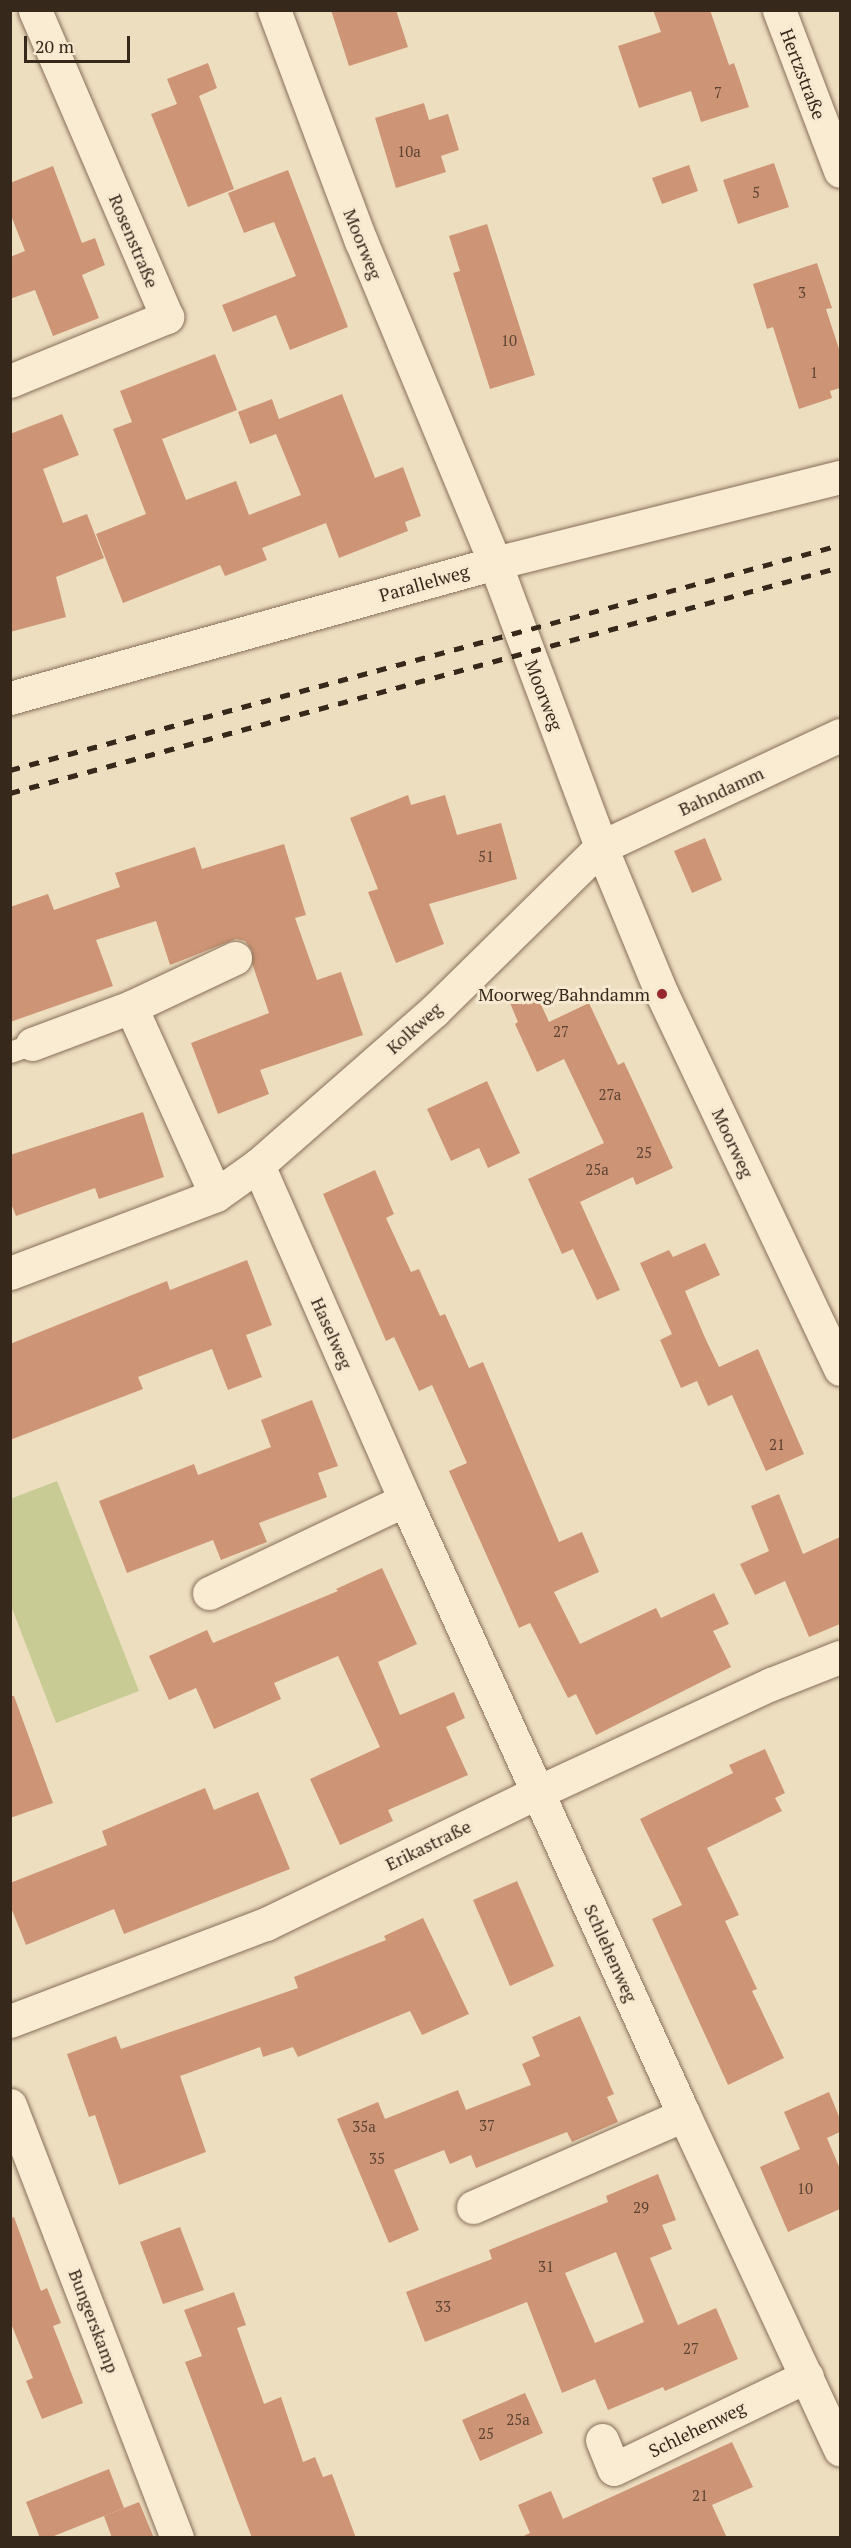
<!DOCTYPE html>
<meta charset="utf-8">
<style>
body{margin:0}
#map{position:relative;width:851px;height:2548px;overflow:hidden;background:#eedec0;font-family:"PT Serif",serif}
div>[style]{position:absolute}
.green>*{inset:0;background:#c8cc94}
.building>*{inset:0;background:#cd9575}
.roads{filter:drop-shadow(0 0 2px #886f58) drop-shadow(0 0 2px #886f58)}
.lane>*{height:21px;margin:-10.5px;padding:0 10.5px;transform-origin:10.5px;border-radius:10.5px;background:#f9ecd3}
.street>*{height:33px;margin:-16.5px;padding:0 16.5px;transform-origin:16.5px;border-radius:16.5px;background:#f9ecd3}
.rail>*{height:4.5px;margin-top:-2.25px;transform-origin:0;background:repeating-linear-gradient(90deg,#37281c 0 10px,transparent 0 20px)}
.dots>*{width:16px;height:16px;translate:-50% -50%;box-sizing:border-box;border:3px solid #f6e9cf;border-radius:50%}
span{translate:-50% -50%;white-space:nowrap;text-align:center;line-height:1.15;-webkit-text-stroke:6px #f6e9cf;paint-order:stroke}
.number-label{font-size:15px;color:#5c4332}
.number-label span{-webkit-text-stroke-width:0}
.street-label{font-size:18px;color:#37281c}
.poi-label{font-size:18px;color:#37281c}
.right{translate:-100% -50%;text-align:right}
.frame{position:absolute;inset:0;border:12px solid #37281c;pointer-events:none}
.scale{position:absolute;left:24px;top:36px;width:106px;height:27px;box-sizing:border-box;border:3px solid #37281c;border-top:0;padding-left:8px;font-size:18px;line-height:21px;white-space:nowrap;color:#37281c;-webkit-text-stroke:4px #f6e9cf;paint-order:stroke}
</style>
<div id="map">
<div class="green">
<div style="clip-path:polygon(57px 1481px,139px 1691px,56px 1723px,11px 1606px,10px 1499px)"></div>
</div>
<div class="building">
<div style="clip-path:polygon(331px 10px,396px 10px,408px 47px,349px 66px)"></div>
<div style="clip-path:polygon(653px 10px,710px 10px,729px 65px,734px 63px,749px 107px,701px 122px,691px 91px,639px 108px,618px 46px,661px 32px)"></div>
<div style="clip-path:polygon(208px 63px,217px 88px,199px 96px,234px 189px,188px 207px,151px 114px,177px 104px,167px 79px)"></div>
<div style="clip-path:polygon(424px 103px,429px 120px,448px 114px,459px 150px,441px 156px,446px 172px,396px 188px,375px 118px)"></div>
<div style="clip-path:polygon(774px 163px,789px 207px,738px 224px,723px 180px)"></div>
<div style="clip-path:polygon(689px 165px,698px 191px,662px 204px,652px 178px)"></div>
<div style="clip-path:polygon(53px 166px,82px 243px,95px 238px,105px 265px,82px 275px,99px 318px,53px 336px,35px 290px,10px 299px,10px 257px,25px 251px,10px 213px,10px 183px)"></div>
<div style="clip-path:polygon(288px 170px,348px 327px,290px 350px,276px 315px,233px 332px,222px 305px,296px 276px,274px 222px,244px 233px,228px 193px)"></div>
<div style="clip-path:polygon(487px 224px,535px 375px,490px 389px,453px 273px,460px 271px,449px 236px)"></div>
<div style="clip-path:polygon(817px 263px,832px 308px,826px 309px,840px 352px,840px 388px,830px 391px,832px 398px,799px 409px,773px 327px,767px 329px,753px 284px)"></div>
<div style="clip-path:polygon(215px 354px,237px 410px,162px 439px,186px 500px,236px 481px,249px 515px,301px 495px,276px 434px,250px 444px,238px 412px,272px 399px,279px 419px,342px 394px,375px 478px,403px 467px,421px 516px,405px 522px,408px 531px,339px 558px,326px 523px,262px 548px,267px 560px,225px 576px,220px 565px,123px 603px,96px 534px,146px 514px,113px 429px,132px 422px,120px 391px)"></div>
<div style="clip-path:polygon(62px 414px,79px 455px,43px 469px,63px 523px,87px 514px,104px 558px,56px 577px,66px 617px,10px 632px,10px 434px)"></div>
<div style="clip-path:polygon(408px 795px,411px 805px,445px 795px,457px 835px,501px 823px,517px 879px,429px 904px,444px 944px,396px 963px,368px 892px,378px 889px,350px 818px)"></div>
<div style="clip-path:polygon(705px 838px,722px 880px,692px 893px,674px 851px)"></div>
<div style="clip-path:polygon(284px 844px,306px 915px,295px 918px,317px 980px,341px 972px,363px 1035px,260px 1070px,269px 1094px,218px 1114px,191px 1043px,269px 1013px,252px 963px,252px 951px,245px 941px,236px 939px,170px 965px,156px 921px,96px 940px,113px 986px,10px 1022px,10px 907px,48px 894px,54px 910px,120px 887px,115px 873px,195px 847px,202px 869px)"></div>
<div style="clip-path:polygon(535px 991px,549px 1022px,589px 1003px,618px 1065px,624px 1062px,673px 1168px,636px 1185px,633px 1177px,580px 1202px,620px 1290px,597px 1300px,573px 1249px,562px 1254px,528px 1179px,604px 1143px,564px 1059px,537px 1072px,515px 1024px,518px 1022px,510px 1003px)"></div>
<div style="clip-path:polygon(487px 1081px,520px 1153px,488px 1168px,479px 1148px,451px 1161px,427px 1109px)"></div>
<div style="clip-path:polygon(143px 1112px,164px 1177px,99px 1199px,95px 1188px,16px 1216px,10px 1201px,10px 1155px)"></div>
<div style="clip-path:polygon(375px 1170px,394px 1214px,386px 1218px,411px 1272px,419px 1269px,440px 1316px,445px 1314px,469px 1368px,483px 1362px,559px 1542px,582px 1532px,599px 1572px,554px 1592px,580px 1644px,656px 1608px,661px 1618px,714px 1593px,729px 1624px,713px 1631px,731px 1667px,596px 1735px,576px 1694px,568px 1698px,530px 1623px,519px 1628px,449px 1471px,467px 1463px,432px 1385px,419px 1391px,394px 1337px,386px 1341px,323px 1194px)"></div>
<div style="clip-path:polygon(705px 1243px,720px 1275px,685px 1291px,706px 1340px,719px 1367px,758px 1349px,804px 1454px,766px 1471px,732px 1395px,708px 1406px,697px 1381px,681px 1388px,660px 1340px,672px 1334px,640px 1263px,669px 1250px,673px 1257px)"></div>
<div style="clip-path:polygon(247px 1260px,272px 1325px,246px 1335px,262px 1377px,228px 1390px,212px 1349px,138px 1377px,143px 1389px,10px 1440px,10px 1344px,167px 1281px,170px 1290px)"></div>
<div style="clip-path:polygon(312px 1400px,338px 1466px,318px 1473px,327px 1497px,259px 1523px,267px 1542px,221px 1560px,213px 1540px,127px 1573px,99px 1501px,194px 1464px,198px 1475px,271px 1447px,261px 1420px)"></div>
<div style="clip-path:polygon(779px 1494px,803px 1554px,840px 1537px,840px 1624px,809px 1637px,785px 1581px,755px 1595px,740px 1564px,769px 1551px,751px 1506px)"></div>
<div style="clip-path:polygon(382px 1568px,417px 1644px,378px 1662px,400px 1715px,454px 1692px,465px 1718px,446px 1727px,468px 1775px,388px 1810px,393px 1821px,340px 1845px,310px 1779px,380px 1747px,338px 1656px,274px 1683px,281px 1699px,214px 1729px,196px 1688px,169px 1700px,149px 1656px,207px 1630px,213px 1643px,338px 1591px,336px 1589px)"></div>
<div style="clip-path:polygon(10px 1696px,14px 1696px,53px 1803px,10px 1818px)"></div>
<div style="clip-path:polygon(765px 1749px,785px 1793px,775px 1798px,782px 1811px,707px 1848px,739px 1915px,725px 1921px,757px 1989px,752px 1991px,784px 2058px,728px 2085px,652px 1919px,682px 1905px,640px 1819px,733px 1773px,729px 1765px)"></div>
<div style="clip-path:polygon(205px 1788px,214px 1810px,258px 1792px,290px 1869px,124px 1934px,114px 1909px,26px 1945px,10px 1905px,10px 1883px,107px 1845px,102px 1831px)"></div>
<div style="clip-path:polygon(517px 1881px,554px 1966px,510px 1986px,473px 1900px)"></div>
<div style="clip-path:polygon(423px 1918px,469px 2014px,422px 2035px,410px 2011px,298px 2057px,293px 2047px,263px 2057px,260px 2047px,180px 2076px,206px 2152px,119px 2185px,95px 2115px,89px 2117px,67px 2054px,116px 2036px,121px 2049px,298px 1988px,294px 1977px,386px 1940px,384px 1936px)"></div>
<div style="clip-path:polygon(580px 2016px,614px 2094px,607px 2097px,618px 2122px,572px 2142px,567px 2132px,476px 2168px,471px 2155px,450px 2164px,444px 2150px,394px 2170px,419px 2230px,389px 2243px,337px 2119px,378px 2102px,385px 2119px,458px 2090px,466px 2110px,531px 2085px,522px 2064px,540px 2056px,532px 2037px)"></div>
<div style="clip-path:polygon(829px 2092px,840px 2119px,840px 2132px,827px 2138px,840px 2169px,840px 2209px,788px 2232px,760px 2167px,800px 2149px,784px 2112px)"></div>
<div style="clip-path:polygon(evenodd,658px 2174px,676px 2220px,662px 2225px,672px 2249px,650px 2258px,678px 2325px,716px 2308px,738px 2359px,665px 2391px,663px 2387px,608px 2410px,595px 2379px,562px 2393px,527px 2302px,425px 2342px,406px 2292px,492px 2259px,489px 2250px,608px 2202px,606px 2196px,658px 2174px,616px 2252px,644px 2322px,595px 2343px,565px 2273px,616px 2252px)"></div>
<div style="clip-path:polygon(14px 2217px,41px 2291px,47px 2288px,61px 2323px,53px 2326px,83px 2403px,42px 2419px,26px 2381px,33px 2378px,10px 2321px,10px 2218px)"></div>
<div style="clip-path:polygon(180px 2227px,204px 2290px,163px 2304px,140px 2242px)"></div>
<div style="clip-path:polygon(234px 2292px,246px 2325px,237px 2328px,264px 2404px,281px 2397px,303px 2462px,315px 2457px,323px 2477px,332px 2474px,356px 2538px,252px 2538px,185px 2362px,202px 2356px,184px 2310px)"></div>
<div style="clip-path:polygon(525px 2393px,543px 2433px,480px 2461px,462px 2420px)"></div>
<div style="clip-path:polygon(732px 2442px,753px 2487px,712px 2505px,727px 2538px,519px 2538px,557px 2521px,530px 2533px,518px 2505px,551px 2491px,563px 2519px)"></div>
<div style="clip-path:polygon(109px 2469px,124px 2508px,49px 2538px,40px 2538px,26px 2502px)"></div>
<div style="clip-path:polygon(139px 2502px,154px 2538px,112px 2538px,104px 2516px)"></div>
</div>
<div class="roads">
<div class="lane">
<div style="left:10px;top:1052px;width:23px;rotate:-20deg"></div>
</div>
<div class="street">
<div style="left:274px;top:10px;width:247px;rotate:69.4deg"></div>
<div style="left:361px;top:241px;width:349px;rotate:67.4deg"></div>
<div style="left:495px;top:563px;width:303px;rotate:69.5deg"></div>
<div style="left:601px;top:847px;width:159px;rotate:67.5deg"></div>
<div style="left:662px;top:994px;width:415px;rotate:64.6deg"></div>
<div style="left:779px;top:10px;width:172px;rotate:69.2deg"></div>
<div style="left:10px;top:381px;width:170px;rotate:-22.2deg"></div>
<div style="left:167px;top:317px;width:334px;rotate:-113.3deg"></div>
<div style="left:10px;top:698px;width:503px;rotate:-15.55deg"></div>
<div style="left:495px;top:563px;width:356px;rotate:-14deg"></div>
<div style="left:131px;top:1007px;width:115px;rotate:-25.2deg"></div>
<div style="left:32px;top:1044px;width:106px;rotate:-20.5deg"></div>
<div style="left:131px;top:1007px;width:206px;rotate:65.7deg"></div>
<div style="left:258px;top:1165px;width:366px;rotate:66.3deg"></div>
<div style="left:405px;top:1500px;width:675px;rotate:65.6deg"></div>
<div style="left:684px;top:2115px;width:369px;rotate:65deg"></div>
<div style="left:10px;top:1273px;width:220px;rotate:-20.7deg"></div>
<div style="left:216px;top:1195px;width:52px;rotate:-35.5deg"></div>
<div style="left:258px;top:1165px;width:234px;rotate:-41.2deg"></div>
<div style="left:434px;top:1011px;width:234px;rotate:-44.5deg"></div>
<div style="left:601px;top:847px;width:264px;rotate:-25.1deg"></div>
<div style="left:209px;top:1593px;width:217px;rotate:-25.4deg"></div>
<div style="left:10px;top:2021px;width:274px;rotate:-20.8deg"></div>
<div style="left:266px;top:1924px;width:302px;rotate:-25.9deg"></div>
<div style="left:538px;top:1792px;width:257px;rotate:-24.9deg"></div>
<div style="left:771px;top:1684px;width:74px;rotate:-21.4deg"></div>
<div style="left:10px;top:2105px;width:464px;rotate:68.9deg"></div>
<div style="left:473px;top:2207px;width:230px;rotate:-23.6deg"></div>
<div style="left:602px;top:2440px;width:31px;rotate:68deg"></div>
<div style="left:614px;top:2469px;width:214px;rotate:-25.7deg"></div>
</div>
</div>
<div class="rail">
<div style="left:10px;top:770px;width:860px;rotate:-15.17deg"></div>
<div style="left:10px;top:793px;width:860px;rotate:-15.23deg"></div>
</div>
<div class="dots">
<div style="left:662px;top:994px;background:#97272d"></div>
</div>
<div class="number-label">
<span style="left:718px;top:93px">7</span>
<span style="left:409px;top:152px">10a</span>
<span style="left:756px;top:193px">5</span>
<span style="left:802px;top:293px">3</span>
<span style="left:509px;top:341px">10</span>
<span style="left:814px;top:373px">1</span>
<span style="left:486px;top:857px">51</span>
<span style="left:561px;top:1032px">27</span>
<span style="left:610px;top:1095px">27a</span>
<span style="left:644px;top:1153px">25</span>
<span style="left:597px;top:1170px">25a</span>
<span style="left:777px;top:1445px">21</span>
<span style="left:487px;top:2126px">37</span>
<span style="left:364px;top:2127px">35a</span>
<span style="left:377px;top:2159px">35</span>
<span style="left:805px;top:2189px">10</span>
<span style="left:641px;top:2208px">29</span>
<span style="left:546px;top:2267px">31</span>
<span style="left:443px;top:2307px">33</span>
<span style="left:691px;top:2349px">27</span>
<span style="left:518px;top:2420px">25a</span>
<span style="left:486px;top:2434px">25</span>
<span style="left:700px;top:2496px">21</span>
</div>
<div class="street-label">
<span style="left:803px;top:74px;rotate:69deg">Hertzstraße</span>
<span style="left:134px;top:241px;rotate:67deg">Rosenstraße</span>
<span style="left:363px;top:244px;rotate:68deg">Moorweg</span>
<span style="left:424px;top:583px;rotate:-16deg">Parallelweg</span>
<span style="left:544px;top:695px;rotate:69deg">Moorweg</span>
<span style="left:721px;top:791px;rotate:-25deg">Bahndamm</span>
<span style="left:414px;top:1028px;rotate:-42deg">Kolkweg</span>
<span style="left:733px;top:1143px;rotate:65deg">Moorweg</span>
<span style="left:332px;top:1333px;rotate:66deg">Haselweg</span>
<span style="left:428px;top:1845px;rotate:-26deg">Erikastraße</span>
<span style="left:611px;top:1953px;rotate:66deg">Schlehenweg</span>
<span style="left:94px;top:2321px;rotate:69deg">Bungerskamp</span>
<span style="left:697px;top:2429px;rotate:-26deg">Schlehenweg</span>
</div>
<div class="poi-label">
<span class="right" style="left:650px;top:994px">Moorweg/Bahndamm</span>
</div>
<div class="frame"></div>
<div class="scale">20 m</div>
</div>
